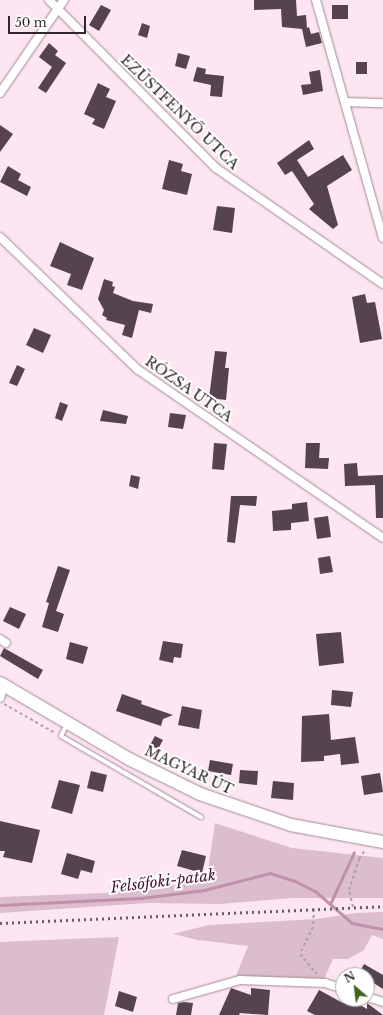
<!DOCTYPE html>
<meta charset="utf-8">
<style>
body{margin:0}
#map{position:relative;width:383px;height:1015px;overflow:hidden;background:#fde5f2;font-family:"Libre Baskerville",serif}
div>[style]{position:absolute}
.green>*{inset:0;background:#dbbdcd}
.stream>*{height:3px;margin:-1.5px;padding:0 1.5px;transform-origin:1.5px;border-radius:1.5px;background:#c091ab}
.building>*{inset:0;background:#55434d}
.path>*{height:2px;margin-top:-1px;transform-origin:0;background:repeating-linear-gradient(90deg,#b09ea8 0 3px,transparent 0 6px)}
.roads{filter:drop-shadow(0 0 1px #a18c97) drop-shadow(0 0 1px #a18c97)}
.lane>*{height:4px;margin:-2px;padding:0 2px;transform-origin:2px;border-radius:2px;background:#fff}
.street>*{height:8px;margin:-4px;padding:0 4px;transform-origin:4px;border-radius:4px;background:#fff}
.secondary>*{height:12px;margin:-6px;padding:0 6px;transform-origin:6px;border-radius:6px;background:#fff}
.rail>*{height:3px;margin-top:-1.5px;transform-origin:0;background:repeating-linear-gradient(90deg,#6a5e64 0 2px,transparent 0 6px)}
span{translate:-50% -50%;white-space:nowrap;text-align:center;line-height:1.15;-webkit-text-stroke:4px #fff;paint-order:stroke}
.street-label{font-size:14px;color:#30282c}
.water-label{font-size:15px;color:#4a1137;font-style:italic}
.north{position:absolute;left:335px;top:967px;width:40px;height:40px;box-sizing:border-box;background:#fff;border:1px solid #aca9ab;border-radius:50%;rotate:332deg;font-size:11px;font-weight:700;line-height:16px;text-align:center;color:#30282c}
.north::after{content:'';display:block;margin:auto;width:14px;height:18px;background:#3c641f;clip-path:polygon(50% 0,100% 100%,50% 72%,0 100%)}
.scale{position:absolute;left:8px;top:16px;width:78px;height:18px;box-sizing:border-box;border:2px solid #30282c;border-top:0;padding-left:5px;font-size:12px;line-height:14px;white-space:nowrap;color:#30282c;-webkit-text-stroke:3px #fff;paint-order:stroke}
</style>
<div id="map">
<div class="green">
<div style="clip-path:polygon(215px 823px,292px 848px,383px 858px,383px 898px,293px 898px,220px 904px,147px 903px,0 913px,0 897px,105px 893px,178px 885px,189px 876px,207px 877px)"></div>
<div style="clip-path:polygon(383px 912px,383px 939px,372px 935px,364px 950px,348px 959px,333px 959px,324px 979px,236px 976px,248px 946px,198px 940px,173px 934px,209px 925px,317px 919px,356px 913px)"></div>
<div style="clip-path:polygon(119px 937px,104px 1015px,0 1015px,0 942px)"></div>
</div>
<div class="stream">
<div style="left:330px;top:904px;width:57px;rotate:-65.2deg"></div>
<div style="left:0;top:905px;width:141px;rotate:-2.8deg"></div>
<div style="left:141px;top:898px;width:64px;rotate:-7.2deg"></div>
<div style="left:204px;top:890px;width:68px;rotate:-14.4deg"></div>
<div style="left:270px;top:873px;width:26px;rotate:18deg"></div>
<div style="left:295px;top:881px;width:22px;rotate:27deg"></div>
<div style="left:315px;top:891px;width:49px;rotate:40.9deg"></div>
<div style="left:352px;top:923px;width:32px;rotate:11deg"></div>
</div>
<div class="building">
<div style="clip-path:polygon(254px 0,296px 0,297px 16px,306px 15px,307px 28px,309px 27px,311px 34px,319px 32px,322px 43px,306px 47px,302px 29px,282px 27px,281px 9px,254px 10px)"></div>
<div style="clip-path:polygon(101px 5px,111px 10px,99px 31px,89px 25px)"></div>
<div style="clip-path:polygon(332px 5px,348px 5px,348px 19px,332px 19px)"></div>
<div style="clip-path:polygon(142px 23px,150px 26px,147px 38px,138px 35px)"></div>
<div style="clip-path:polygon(49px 43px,58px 51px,55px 55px,66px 63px,46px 93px,38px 88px,52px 67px,39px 57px)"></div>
<div style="clip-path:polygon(178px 53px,190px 56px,186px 69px,175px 66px)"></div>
<div style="clip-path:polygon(356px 62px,367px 62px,367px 74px,356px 74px)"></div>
<div style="clip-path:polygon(197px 67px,206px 69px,205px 74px,224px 76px,222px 97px,210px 96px,211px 85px,193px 81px)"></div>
<div style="clip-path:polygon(320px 70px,323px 91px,303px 95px,301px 85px,311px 84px,309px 72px)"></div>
<div style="clip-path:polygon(98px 83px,110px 89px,106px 97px,116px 101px,104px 129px,92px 124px,95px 119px,84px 114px)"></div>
<div style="clip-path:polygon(0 125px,13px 134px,0 152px)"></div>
<div style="clip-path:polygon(309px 140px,314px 149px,297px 160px,308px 177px,343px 155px,352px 170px,327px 186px,338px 225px,333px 229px,309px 209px,314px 204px,292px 171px,285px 175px,277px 163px)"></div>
<div style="clip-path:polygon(169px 160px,183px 164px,181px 171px,192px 174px,187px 195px,162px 189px)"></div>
<div style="clip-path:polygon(8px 166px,21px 174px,18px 180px,31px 187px,27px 196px,0 182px)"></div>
<div style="clip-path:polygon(217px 206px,235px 208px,232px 233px,213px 230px)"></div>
<div style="clip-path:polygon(60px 242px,94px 258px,82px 290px,67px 285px,71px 274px,50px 266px)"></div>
<div style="clip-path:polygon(104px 279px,113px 282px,112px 286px,115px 287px,113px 293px,133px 301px,153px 304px,151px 313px,139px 310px,132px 338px,122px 335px,125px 325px,106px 320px,107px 318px,102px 315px,104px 310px,98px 299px)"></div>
<div style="clip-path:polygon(365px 294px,367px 303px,375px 302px,382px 339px,360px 343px,352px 297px)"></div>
<div style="clip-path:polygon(34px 328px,51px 335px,43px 353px,26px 345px)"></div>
<div style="clip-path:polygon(215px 351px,227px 352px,225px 368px,229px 368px,226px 400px,209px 398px)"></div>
<div style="clip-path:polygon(17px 365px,25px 369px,17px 386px,9px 383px)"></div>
<div style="clip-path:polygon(60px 402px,68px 405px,62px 421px,55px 418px)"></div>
<div style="clip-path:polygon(103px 410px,128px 416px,126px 424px,100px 421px)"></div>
<div style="clip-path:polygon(170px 413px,186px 415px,183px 429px,168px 427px)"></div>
<div style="clip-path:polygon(214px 443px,227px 444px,224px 470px,212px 469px)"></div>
<div style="clip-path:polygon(306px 443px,320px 443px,319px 458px,329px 458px,328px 469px,305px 468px)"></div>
<div style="clip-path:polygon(357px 463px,358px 476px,383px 475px,383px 518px,376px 518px,375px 485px,345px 486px,344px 464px)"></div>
<div style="clip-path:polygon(131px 475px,140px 477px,138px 489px,129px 486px)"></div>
<div style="clip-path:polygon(231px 496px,257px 496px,256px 506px,240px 505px,235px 543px,227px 542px)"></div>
<div style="clip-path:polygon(307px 502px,309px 521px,291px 523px,291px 530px,273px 531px,272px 511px,292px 509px,292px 504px)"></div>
<div style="clip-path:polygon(328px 516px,331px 537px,317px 539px,314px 518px)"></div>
<div style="clip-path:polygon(330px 556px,333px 572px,320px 574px,318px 558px)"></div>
<div style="clip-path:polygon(58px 566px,70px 570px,56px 611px,64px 614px,58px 632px,42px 627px,49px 603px,46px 602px)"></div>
<div style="clip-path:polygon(10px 607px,26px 614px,19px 629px,3px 621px)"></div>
<div style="clip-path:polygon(341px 632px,344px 663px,319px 666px,316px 634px)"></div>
<div style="clip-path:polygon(163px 641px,183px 644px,181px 658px,174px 657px,173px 663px,159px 660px)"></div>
<div style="clip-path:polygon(70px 642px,88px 647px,83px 664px,66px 659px)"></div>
<div style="clip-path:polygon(4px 648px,43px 670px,38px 679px,0 656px)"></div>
<div style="clip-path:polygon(332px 690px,353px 692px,351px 707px,331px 705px)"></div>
<div style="clip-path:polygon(122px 694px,142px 701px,141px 704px,173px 715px,163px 719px,161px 726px,116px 711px)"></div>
<div style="clip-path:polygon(182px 706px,202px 710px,199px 729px,178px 725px)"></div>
<div style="clip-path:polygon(329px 714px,331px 740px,355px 737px,359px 763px,341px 765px,340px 754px,324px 756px,324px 761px,301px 762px,302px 716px)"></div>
<div style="clip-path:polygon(155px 736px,163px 740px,158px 749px,150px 745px)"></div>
<div style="clip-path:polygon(210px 760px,233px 764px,231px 775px,208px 771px)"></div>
<div style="clip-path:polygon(240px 770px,258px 771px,257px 785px,239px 783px)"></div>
<div style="clip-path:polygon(91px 771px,107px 775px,103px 792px,87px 788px)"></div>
<div style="clip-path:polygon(380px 773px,383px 792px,364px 795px,361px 776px)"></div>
<div style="clip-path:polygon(59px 780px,80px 785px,72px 814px,51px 808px)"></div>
<div style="clip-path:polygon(273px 781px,294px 783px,293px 800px,271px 798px)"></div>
<div style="clip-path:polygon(0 821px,40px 830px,32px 863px,3px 857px,5px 851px,0 851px)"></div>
<div style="clip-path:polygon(182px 850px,206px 856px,202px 873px,177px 866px)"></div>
<div style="clip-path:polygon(67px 853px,95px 861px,92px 873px,81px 870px,78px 879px,61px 874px)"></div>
<div style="clip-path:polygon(364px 964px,383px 975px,383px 989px,367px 979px,367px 975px,358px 975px)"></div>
<div style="clip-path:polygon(231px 988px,251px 995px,251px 988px,270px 990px,268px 1015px,240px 1013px,239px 1015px,219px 1015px)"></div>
<div style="clip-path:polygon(319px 990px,343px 1003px,346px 999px,350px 999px,367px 1009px,367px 1003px,383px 1015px,315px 1015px,307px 1011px)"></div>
<div style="clip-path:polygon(119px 991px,137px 997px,133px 1012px,115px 1006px)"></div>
<div style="clip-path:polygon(184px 1002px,193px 1003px,191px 1015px,176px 1015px,178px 1003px)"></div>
</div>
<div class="path">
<div style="left:4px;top:704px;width:59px;rotate:29.6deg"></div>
<div style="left:353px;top:907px;width:17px;rotate:-103deg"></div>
<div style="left:349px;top:890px;width:33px;rotate:-72deg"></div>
<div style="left:359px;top:859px;width:11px;rotate:-56deg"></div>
<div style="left:314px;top:909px;width:18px;rotate:93deg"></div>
<div style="left:313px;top:927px;width:30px;rotate:116deg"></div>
<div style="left:300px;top:954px;width:26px;rotate:50deg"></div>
</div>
<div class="roads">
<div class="lane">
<div style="left:67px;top:724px;width:13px;rotate:117deg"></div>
<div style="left:61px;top:736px;width:162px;rotate:30.1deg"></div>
</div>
<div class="street">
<div style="left:49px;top:0;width:237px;rotate:45.2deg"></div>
<div style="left:216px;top:168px;width:203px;rotate:34.8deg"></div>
<div style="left:316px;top:0;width:247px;rotate:74.3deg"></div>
<div style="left:0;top:93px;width:113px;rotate:-55.5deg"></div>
<div style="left:345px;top:102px;width:38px;rotate:2deg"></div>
<div style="left:0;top:237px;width:190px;rotate:43.9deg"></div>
<div style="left:137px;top:369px;width:298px;rotate:34.5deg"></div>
<div style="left:0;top:639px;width:7px;rotate:34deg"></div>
<div style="left:0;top:698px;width:13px;rotate:-72deg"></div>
<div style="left:367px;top:997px;width:17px;rotate:17deg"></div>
<div style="left:173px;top:999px;width:70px;rotate:-15.8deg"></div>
<div style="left:240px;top:980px;width:85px;rotate:2deg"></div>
<div style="left:325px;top:983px;width:19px;rotate:18deg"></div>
</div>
<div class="secondary">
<div style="left:0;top:683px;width:150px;rotate:30.5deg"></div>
<div style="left:129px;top:759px;width:79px;rotate:26.2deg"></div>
<div style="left:200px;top:794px;width:96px;rotate:18.8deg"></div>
<div style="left:291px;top:825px;width:94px;rotate:10.5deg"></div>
</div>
</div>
<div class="rail">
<div style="left:0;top:923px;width:383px;rotate:-2.5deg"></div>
</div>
<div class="street-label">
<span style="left:180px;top:112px;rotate:44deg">EZÜSTFENYŐ UTCA</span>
<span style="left:189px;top:389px;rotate:35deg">RÓZSA UTCA</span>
<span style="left:189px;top:770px;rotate:25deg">MAGYAR ÚT</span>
</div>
<div class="water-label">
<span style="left:163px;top:881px;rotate:-7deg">Felsőfoki-patak</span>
</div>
<div class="north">N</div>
<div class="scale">50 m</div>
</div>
